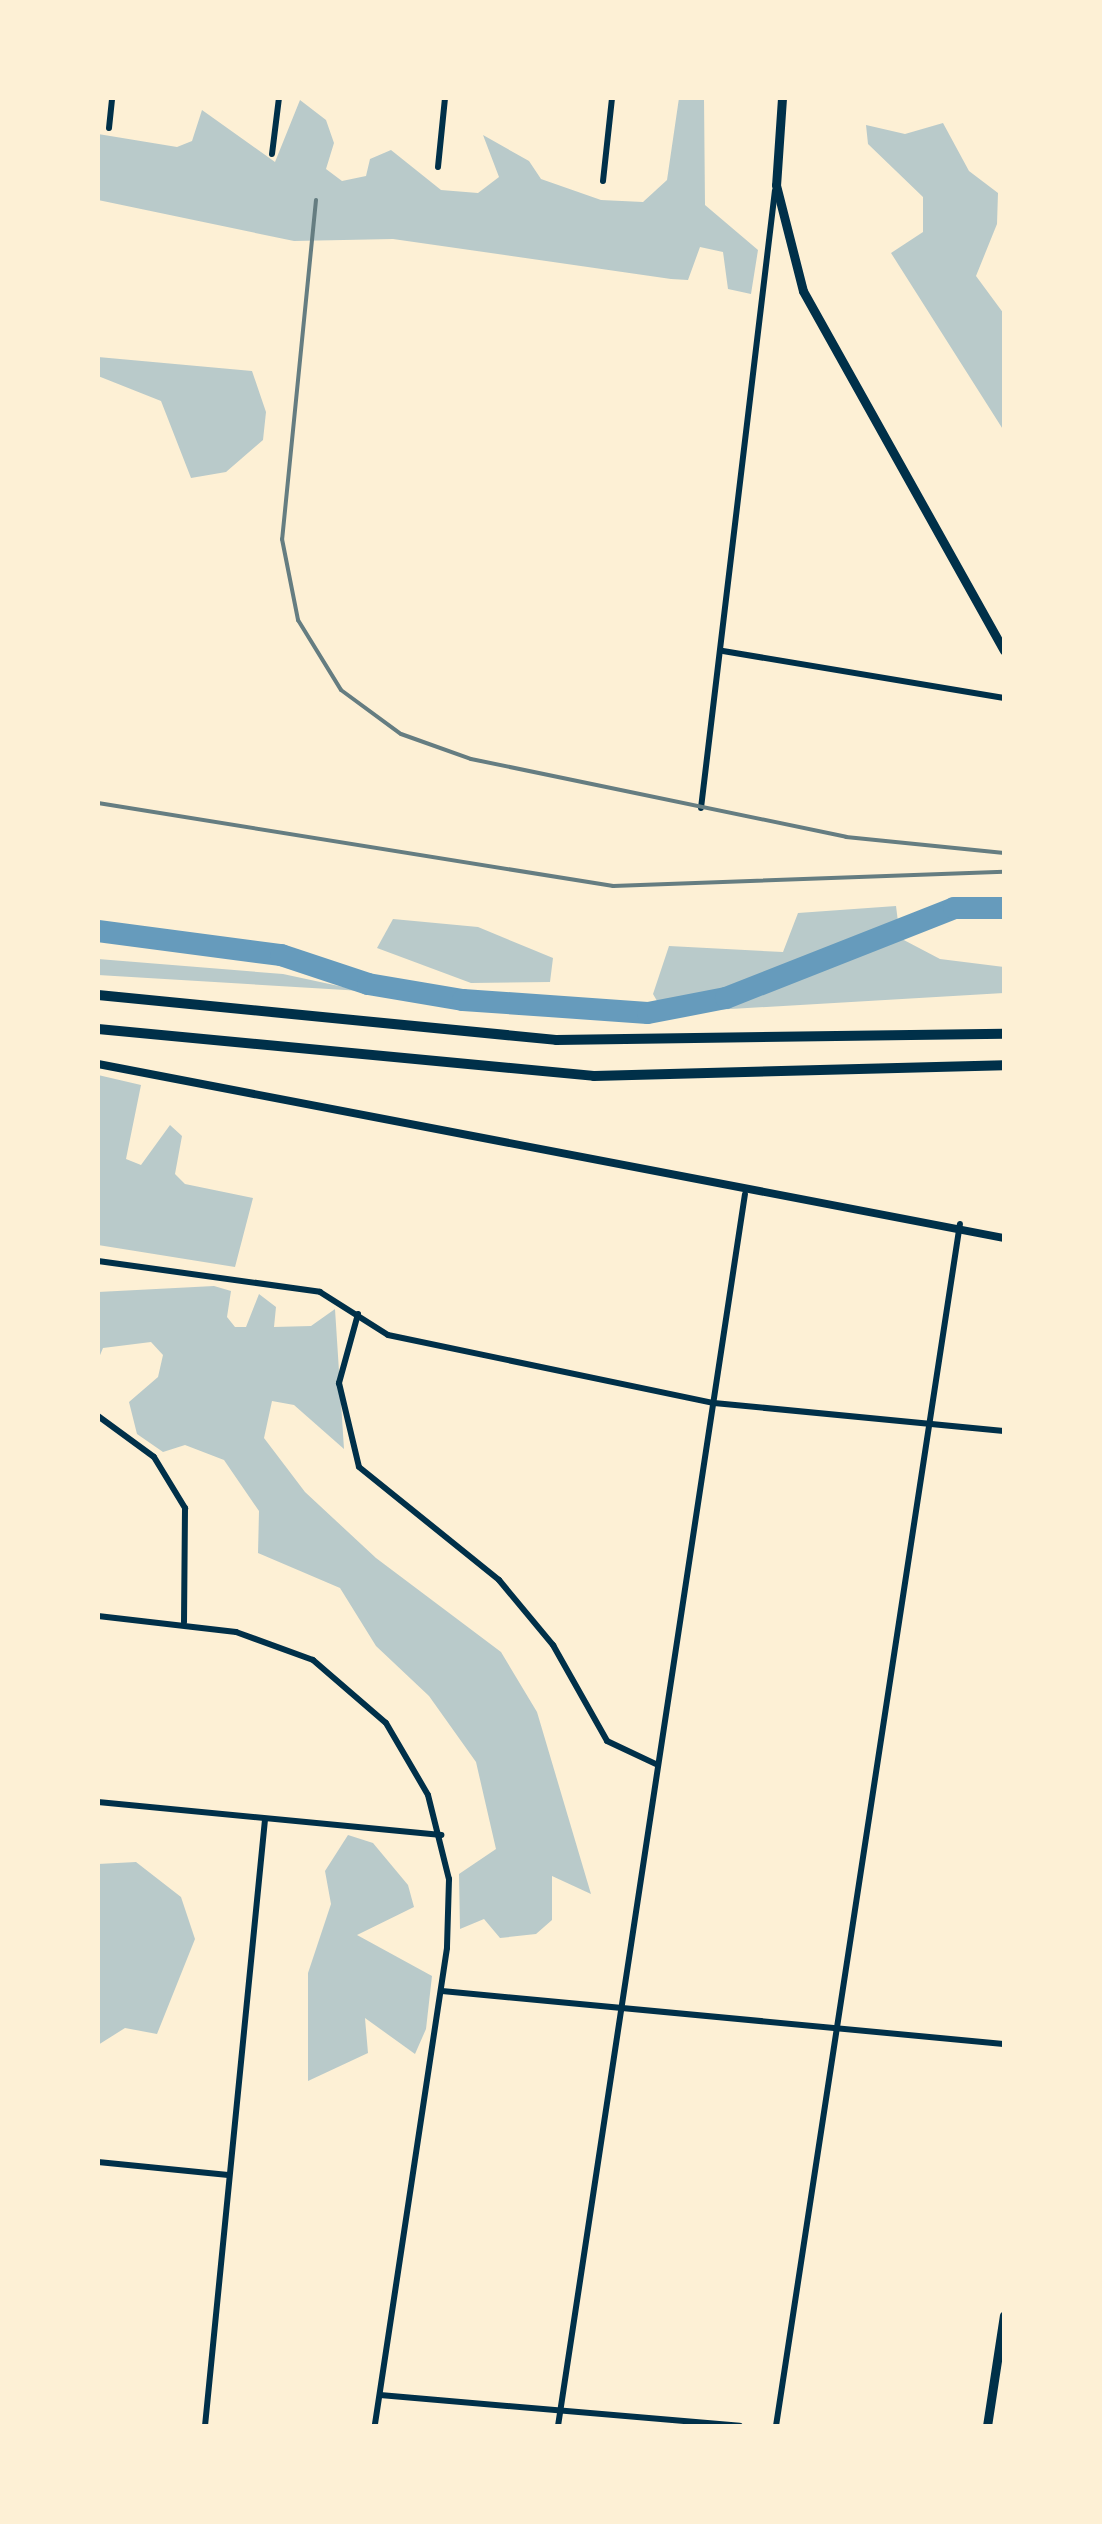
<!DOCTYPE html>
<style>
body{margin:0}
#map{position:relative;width:1102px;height:2524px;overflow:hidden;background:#fdf0d5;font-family:Montserrat,sans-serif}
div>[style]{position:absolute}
.green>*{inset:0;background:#b9caca}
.river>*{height:22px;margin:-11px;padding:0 11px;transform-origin:11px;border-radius:11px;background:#669bbc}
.minor>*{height:6px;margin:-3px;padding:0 3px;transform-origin:3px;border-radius:3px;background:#003049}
.tertiary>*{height:8px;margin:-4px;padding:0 4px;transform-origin:4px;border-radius:4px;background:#003049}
.primary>*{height:9px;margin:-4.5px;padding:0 4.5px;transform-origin:4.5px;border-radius:4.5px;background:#003049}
.motorway>*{height:10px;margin:-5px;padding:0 5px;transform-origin:5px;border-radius:5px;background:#003049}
.rail>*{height:4px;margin:-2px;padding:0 2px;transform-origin:2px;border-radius:2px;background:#657d81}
span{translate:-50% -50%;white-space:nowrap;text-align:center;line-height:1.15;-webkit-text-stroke:8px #fdf0d5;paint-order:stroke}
.frame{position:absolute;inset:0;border:100px solid #fdf0d5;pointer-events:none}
</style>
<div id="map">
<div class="green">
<div style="clip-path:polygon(679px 98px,704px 98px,705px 205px,758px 250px,751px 294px,728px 289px,723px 252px,700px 247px,688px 280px,671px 279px,393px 239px,294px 241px,98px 200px,98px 134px,177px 147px,192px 141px,202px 110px,275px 162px,300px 100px,326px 120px,334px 143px,326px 169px,342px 181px,366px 176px,370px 159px,391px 150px,441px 190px,478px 193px,499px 177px,483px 135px,529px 161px,541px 179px,601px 200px,643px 202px,667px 180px)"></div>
<div style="clip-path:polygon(943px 123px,969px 171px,998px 193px,997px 224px,976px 276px,1004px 314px,1004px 431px,891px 253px,923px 232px,923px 197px,868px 144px,866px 125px,905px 134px)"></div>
<div style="clip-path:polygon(98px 357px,252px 371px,266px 412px,263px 440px,226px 472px,191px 478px,161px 401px,98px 376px)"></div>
<div style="clip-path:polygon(896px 906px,900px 938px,940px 959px,1004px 967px,1004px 993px,664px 1013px,653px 994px,669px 946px,783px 952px,798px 913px)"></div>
<div style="clip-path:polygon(393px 919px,478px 927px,553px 958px,550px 982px,471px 983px,377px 948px)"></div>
<div style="clip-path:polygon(98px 959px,283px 974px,362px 991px,98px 975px)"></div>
<div style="clip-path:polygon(98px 1075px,141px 1085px,126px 1159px,141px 1165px,170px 1125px,182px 1136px,175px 1174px,185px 1184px,253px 1198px,235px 1267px,98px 1245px)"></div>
<div style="clip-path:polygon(214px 1286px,231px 1291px,227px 1317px,235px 1327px,246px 1327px,259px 1294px,276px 1307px,274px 1327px,311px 1326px,335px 1309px,344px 1449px,294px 1405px,272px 1401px,264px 1438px,305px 1492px,376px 1558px,501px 1652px,537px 1712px,591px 1894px,552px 1876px,552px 1920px,536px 1934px,500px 1938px,484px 1919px,460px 1929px,459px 1874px,496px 1849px,476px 1762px,429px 1696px,376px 1646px,340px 1588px,258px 1553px,259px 1511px,224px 1460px,185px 1445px,163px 1452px,137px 1434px,129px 1402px,158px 1377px,163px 1355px,151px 1342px,103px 1348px,98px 1360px,98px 1292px)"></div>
<div style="clip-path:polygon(348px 1835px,373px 1843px,408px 1885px,414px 1907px,357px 1935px,432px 1976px,426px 2029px,415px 2054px,365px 2018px,368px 2053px,308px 2081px,308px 1973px,331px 1904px,325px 1871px)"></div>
<div style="clip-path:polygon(136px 1862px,181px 1897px,195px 1939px,157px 2034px,125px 2028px,98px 2045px,98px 1864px)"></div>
</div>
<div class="river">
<div style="left:98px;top:931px;width:185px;rotate:7.5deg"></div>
<div style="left:281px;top:955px;width:92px;rotate:18.4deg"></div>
<div style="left:368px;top:984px;width:96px;rotate:9.6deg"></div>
<div style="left:463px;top:1000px;width:185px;rotate:4deg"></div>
<div style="left:648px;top:1013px;width:79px;rotate:-10.9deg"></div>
<div style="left:726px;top:998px;width:245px;rotate:-21.5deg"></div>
<div style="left:954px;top:908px;width:50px"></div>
</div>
<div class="minor">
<div style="left:109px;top:128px;width:30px;rotate:-84deg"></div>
<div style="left:272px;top:154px;width:56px;rotate:-82.9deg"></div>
<div style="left:438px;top:167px;width:69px;rotate:-84.2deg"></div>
<div style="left:603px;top:181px;width:83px;rotate:-83.8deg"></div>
<div style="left:723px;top:651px;width:285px;rotate:9.5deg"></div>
<div style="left:701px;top:808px;width:622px;rotate:-83.17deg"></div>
<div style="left:98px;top:1261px;width:224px;rotate:7.9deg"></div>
<div style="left:320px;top:1292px;width:80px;rotate:32.3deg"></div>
<div style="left:388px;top:1335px;width:333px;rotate:11.8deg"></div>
<div style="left:714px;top:1403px;width:291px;rotate:5.5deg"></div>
<div style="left:358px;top:1314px;width:72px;rotate:105.4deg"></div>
<div style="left:339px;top:1383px;width:86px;rotate:76.6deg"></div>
<div style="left:359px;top:1467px;width:180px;rotate:38.9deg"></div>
<div style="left:499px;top:1580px;width:85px;rotate:50.3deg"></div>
<div style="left:553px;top:1645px;width:110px;rotate:60.6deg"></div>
<div style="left:607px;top:1741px;width:56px;rotate:25.2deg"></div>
<div style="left:98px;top:1416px;width:69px;rotate:36.2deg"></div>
<div style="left:154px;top:1457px;width:60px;rotate:58.7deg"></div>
<div style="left:185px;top:1508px;width:114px;rotate:90.5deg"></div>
<div style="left:98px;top:1616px;width:139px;rotate:6.6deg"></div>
<div style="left:236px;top:1632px;width:82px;rotate:20deg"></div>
<div style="left:313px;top:1660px;width:96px;rotate:40.8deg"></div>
<div style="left:386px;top:1723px;width:83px;rotate:59.7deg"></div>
<div style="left:428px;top:1795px;width:87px;rotate:76deg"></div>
<div style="left:449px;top:1879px;width:69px;rotate:91.7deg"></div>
<div style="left:447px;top:1948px;width:483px;rotate:98.6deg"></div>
<div style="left:98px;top:1802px;width:345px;rotate:5.5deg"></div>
<div style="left:442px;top:1991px;width:564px;rotate:5.39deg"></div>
<div style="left:98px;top:2162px;width:131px;rotate:5.7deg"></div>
<div style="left:380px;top:2395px;width:361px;rotate:4.9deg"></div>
<div style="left:205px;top:2426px;width:610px;rotate:-84.35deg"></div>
<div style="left:558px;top:2426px;width:1246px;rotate:-81.37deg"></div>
<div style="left:776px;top:2426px;width:1216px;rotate:-81.3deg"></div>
</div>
<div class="tertiary">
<div style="left:98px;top:1064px;width:923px;rotate:10.87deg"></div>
</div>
<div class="primary">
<div style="left:782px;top:98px;width:87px;rotate:93.9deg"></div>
<div style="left:776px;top:185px;width:109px;rotate:75.7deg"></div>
<div style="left:803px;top:291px;width:412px;rotate:60.8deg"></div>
<div style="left:987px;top:2426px;width:112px;rotate:-81.3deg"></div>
</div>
<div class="motorway">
<div style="left:98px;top:995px;width:460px;rotate:5.6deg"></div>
<div style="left:556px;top:1040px;width:448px;rotate:-0.8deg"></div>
<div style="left:98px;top:1029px;width:498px;rotate:5.4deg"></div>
<div style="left:594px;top:1076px;width:410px;rotate:-1.5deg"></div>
</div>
<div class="rail">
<div style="left:316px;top:200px;width:341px;rotate:95.7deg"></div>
<div style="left:282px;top:539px;width:83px;rotate:78.8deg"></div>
<div style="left:298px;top:620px;width:82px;rotate:58.4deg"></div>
<div style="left:341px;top:690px;width:74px;rotate:36.3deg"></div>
<div style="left:401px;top:734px;width:74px;rotate:19.7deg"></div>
<div style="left:471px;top:759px;width:383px;rotate:11.7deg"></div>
<div style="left:846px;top:837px;width:159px;rotate:5.8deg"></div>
<div style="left:98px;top:803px;width:522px;rotate:9.16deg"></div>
<div style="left:613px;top:886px;width:391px;rotate:-2.1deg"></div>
</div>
<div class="frame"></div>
</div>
